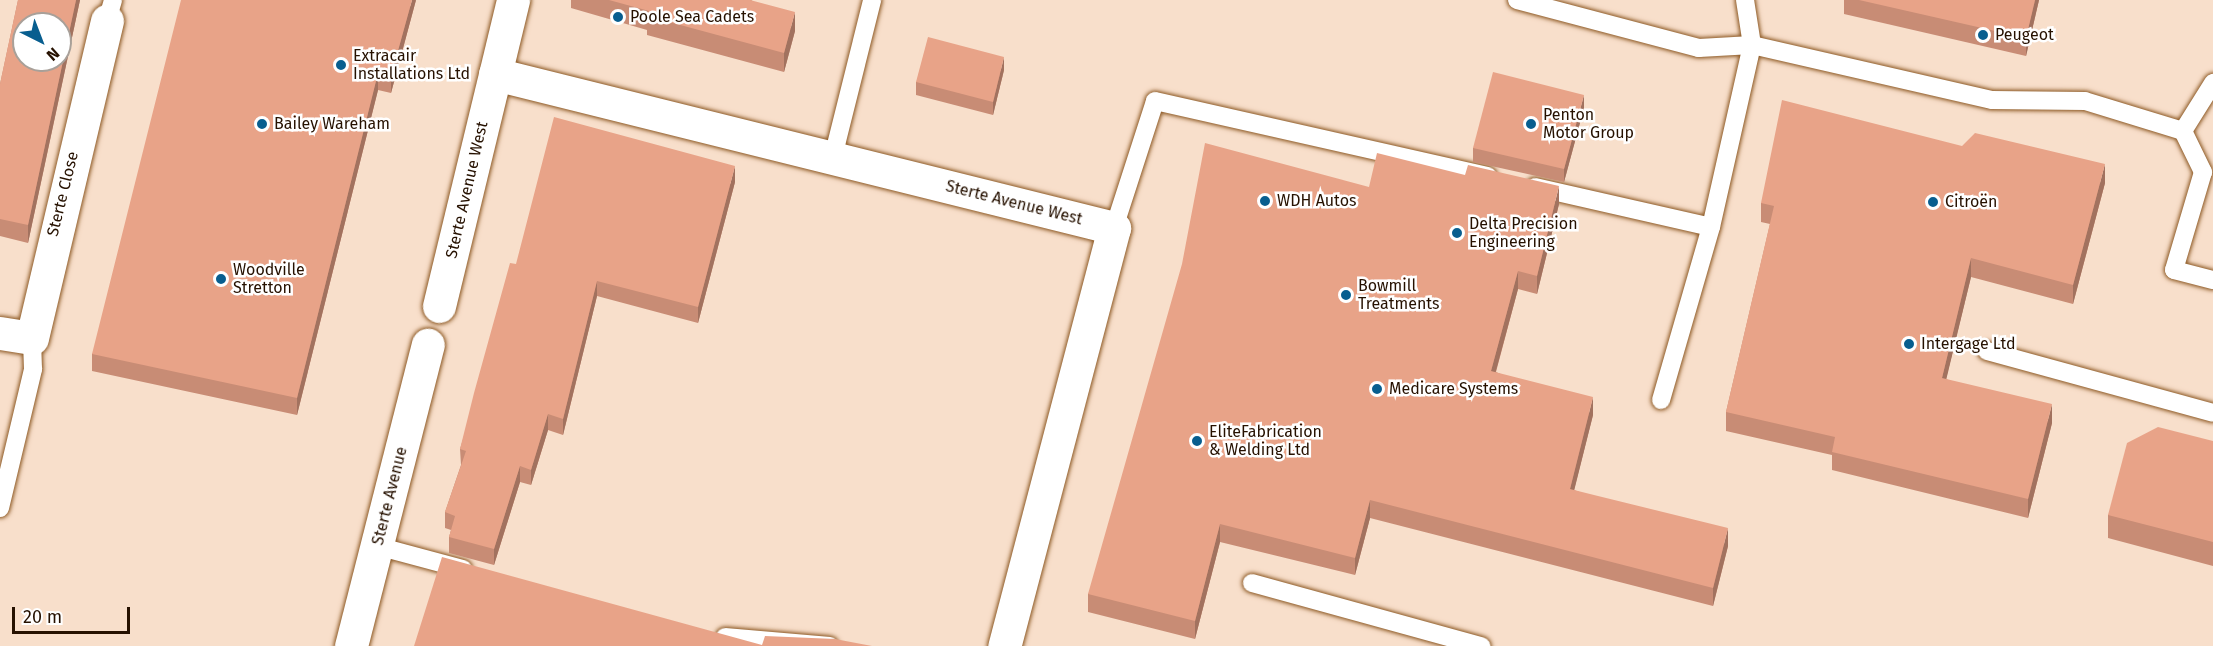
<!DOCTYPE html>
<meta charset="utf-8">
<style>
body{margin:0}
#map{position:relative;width:2213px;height:646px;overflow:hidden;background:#f8dfcb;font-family:"Fira Sans",sans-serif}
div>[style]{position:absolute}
.roads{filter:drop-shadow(0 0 2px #8d5924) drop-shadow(0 0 2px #8d5924)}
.lane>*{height:18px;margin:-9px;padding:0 9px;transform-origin:9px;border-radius:9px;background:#fff}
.street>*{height:33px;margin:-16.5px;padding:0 16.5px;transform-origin:16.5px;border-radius:16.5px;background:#fff}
.secondary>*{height:33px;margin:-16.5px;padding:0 16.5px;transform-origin:16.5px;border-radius:16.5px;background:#fff}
.wall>*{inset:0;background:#c88c75}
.shaded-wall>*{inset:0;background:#a2725f}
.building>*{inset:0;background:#e8a388}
.dots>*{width:16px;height:16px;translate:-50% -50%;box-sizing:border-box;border:3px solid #fff;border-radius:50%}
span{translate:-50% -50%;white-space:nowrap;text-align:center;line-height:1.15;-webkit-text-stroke:5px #fff;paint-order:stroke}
.poi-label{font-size:16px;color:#261100}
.left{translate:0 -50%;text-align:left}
.street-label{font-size:16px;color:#261100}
.north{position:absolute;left:12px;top:12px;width:60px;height:60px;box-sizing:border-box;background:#fff;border:2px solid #a8a099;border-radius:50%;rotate:138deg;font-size:16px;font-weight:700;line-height:24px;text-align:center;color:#261100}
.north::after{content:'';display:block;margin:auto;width:21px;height:27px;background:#085e8f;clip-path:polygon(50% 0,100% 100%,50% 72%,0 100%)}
.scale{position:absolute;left:12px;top:607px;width:118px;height:27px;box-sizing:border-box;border:3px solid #261100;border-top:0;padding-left:8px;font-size:18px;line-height:21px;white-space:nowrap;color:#261100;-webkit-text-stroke:4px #fff;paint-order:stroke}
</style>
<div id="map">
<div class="roads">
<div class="lane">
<div style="left:1517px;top:0;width:188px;rotate:14.8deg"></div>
<div style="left:1699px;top:48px;width:53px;rotate:-3.2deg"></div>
<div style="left:1752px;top:45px;width:246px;rotate:12.9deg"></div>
<div style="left:1992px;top:100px;width:93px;rotate:0.6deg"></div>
<div style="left:2085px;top:101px;width:102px;rotate:17deg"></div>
<div style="left:2183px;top:131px;width:46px;rotate:64deg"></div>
<div style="left:2203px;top:172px;width:102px;rotate:106.5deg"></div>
<div style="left:2174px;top:270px;width:40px;rotate:14.4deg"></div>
<div style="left:107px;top:21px;width:22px;rotate:-74deg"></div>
<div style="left:2183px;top:131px;width:57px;rotate:-58deg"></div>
<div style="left:833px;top:157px;width:162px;rotate:-76deg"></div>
<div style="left:1535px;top:187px;width:180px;rotate:12.8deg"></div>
<div style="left:1711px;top:227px;width:187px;rotate:-77.3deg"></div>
<div style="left:1752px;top:45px;width:46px;rotate:-98.8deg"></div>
<div style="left:1114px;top:228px;width:133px;rotate:-72.1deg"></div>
<div style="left:1155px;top:101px;width:341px;rotate:12.7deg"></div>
<div style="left:1987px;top:351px;width:234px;rotate:15.3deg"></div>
<div style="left:1661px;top:400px;width:180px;rotate:-73.9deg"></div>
<div style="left:0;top:508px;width:143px;rotate:-76.6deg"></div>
<div style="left:33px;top:369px;width:31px;rotate:-92deg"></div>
<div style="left:377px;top:546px;width:89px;rotate:15deg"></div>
<div style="left:1252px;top:583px;width:238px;rotate:15.4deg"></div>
<div style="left:725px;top:637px;width:105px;rotate:4.9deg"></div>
</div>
<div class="street">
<div style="left:495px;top:74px;width:638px;rotate:13.97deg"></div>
<div style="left:1114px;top:228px;width:432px;rotate:104.7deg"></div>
<div style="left:0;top:333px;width:32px;rotate:9deg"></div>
<div style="left:32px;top:338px;width:326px;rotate:-76.7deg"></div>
</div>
<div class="secondary">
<div style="left:439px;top:306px;width:315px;rotate:-76.4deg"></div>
<div style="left:351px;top:646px;width:311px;rotate:-75.7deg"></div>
</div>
</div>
<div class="wall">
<div style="clip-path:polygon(18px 0,80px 0,28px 243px,0 236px,0 84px)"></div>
<div style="clip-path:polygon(416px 0,391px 93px,378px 90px,297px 415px,92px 371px,92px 354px)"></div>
<div style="clip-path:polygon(571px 0,751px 0,795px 31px,784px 72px,647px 35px,647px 30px,571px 8px)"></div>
<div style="clip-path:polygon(1844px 0,2039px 0,2026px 56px,1844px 14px)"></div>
<div style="clip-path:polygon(1004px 70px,993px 115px,916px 95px,916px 82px)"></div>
<div style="clip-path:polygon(1584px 108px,1564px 182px,1473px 162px,1473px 148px)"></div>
<div style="clip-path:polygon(735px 182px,698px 323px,597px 296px,563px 435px,548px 430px,531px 485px,520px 482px,494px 565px,449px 553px,449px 537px,451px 530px,445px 528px,445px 512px,461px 465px,460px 449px,516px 264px)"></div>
<div style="clip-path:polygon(2105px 183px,2073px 304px,1971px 277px,1946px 379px,2052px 423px,2028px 518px,1832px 470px,1832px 455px,1726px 431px,1726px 412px,1770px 224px,1761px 222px,1761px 203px)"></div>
<div style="clip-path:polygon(1369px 187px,1559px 204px,1537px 294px,1518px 289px,1496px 372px,1593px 415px,1574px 490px,1728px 546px,1713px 606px,1370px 518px,1355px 575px,1220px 542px,1195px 639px,1088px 612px,1088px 594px)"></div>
<div style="clip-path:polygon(2213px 441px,2213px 566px,2108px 538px,2108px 515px)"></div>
</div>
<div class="shaded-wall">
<div style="clip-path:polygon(76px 0,80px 0,28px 243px,28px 225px)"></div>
<div style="clip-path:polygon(412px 0,416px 0,391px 93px,391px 76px)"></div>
<div style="clip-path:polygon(2035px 0,2039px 0,2026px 56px,2026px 38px)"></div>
<div style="clip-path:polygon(795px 12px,795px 31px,784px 72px,784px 53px)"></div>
<div style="clip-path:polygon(1004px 57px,1004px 70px,993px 115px,993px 102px)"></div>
<div style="clip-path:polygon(378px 73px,378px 90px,297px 415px,297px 398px)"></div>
<div style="clip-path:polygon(1584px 95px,1584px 108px,1564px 182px,1564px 169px)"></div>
<div style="clip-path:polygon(2105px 164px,2105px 183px,2073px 304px,2073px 285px)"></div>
<div style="clip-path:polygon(735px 166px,735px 182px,698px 323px,698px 307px)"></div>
<div style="clip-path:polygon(1559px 186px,1559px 204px,1537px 294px,1537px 276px)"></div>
<div style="clip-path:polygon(1971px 258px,1971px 277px,1942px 397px,1942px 378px)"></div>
<div style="clip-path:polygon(1518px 271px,1518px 289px,1491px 389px,1491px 371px)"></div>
<div style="clip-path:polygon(597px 281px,597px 296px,563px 435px,563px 419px)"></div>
<div style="clip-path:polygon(1593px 397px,1593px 415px,1570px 507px,1570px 489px)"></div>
<div style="clip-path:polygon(2052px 404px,2052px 423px,2028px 518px,2028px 499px)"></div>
<div style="clip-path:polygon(548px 414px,548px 430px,531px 485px,531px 470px)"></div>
<div style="clip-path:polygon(520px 466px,520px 482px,494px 565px,494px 549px)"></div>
<div style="clip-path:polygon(1370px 500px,1370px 518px,1355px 575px,1355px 558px)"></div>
<div style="clip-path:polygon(1220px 524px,1220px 542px,1195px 639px,1195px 621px)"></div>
<div style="clip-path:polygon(1728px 528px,1728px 546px,1713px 606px,1713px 588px)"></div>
</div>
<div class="building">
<div style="clip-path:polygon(evenodd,18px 0,76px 0,28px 225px,0 219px,0 84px,18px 0,24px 24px,60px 24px,60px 60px,24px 60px,24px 24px)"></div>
<div style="clip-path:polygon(181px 0,412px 0,391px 76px,378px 73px,297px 398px,92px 354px)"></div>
<div style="clip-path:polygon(609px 0,750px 0,795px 12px,784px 53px,647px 16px,649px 11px)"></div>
<div style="clip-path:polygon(1859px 0,2035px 0,2026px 38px)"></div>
<div style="clip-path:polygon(928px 37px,1004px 57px,993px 102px,916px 82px)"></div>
<div style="clip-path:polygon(1493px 72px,1584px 95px,1564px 169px,1473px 148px)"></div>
<div style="clip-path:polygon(1782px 100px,1962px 146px,1975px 133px,2105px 164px,2073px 285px,1971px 258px,1942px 378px,2052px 404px,2028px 499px,1832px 452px,1835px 437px,1726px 412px,1774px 206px,1761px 203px)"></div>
<div style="clip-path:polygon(554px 117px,735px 166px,698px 307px,597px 281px,563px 419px,548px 414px,531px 470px,520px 466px,494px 549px,449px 537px,455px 516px,445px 512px,466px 451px,460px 449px,474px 393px,510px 263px,516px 264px)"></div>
<div style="clip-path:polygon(1205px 143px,1369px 187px,1377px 153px,1465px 175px,1468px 165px,1559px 186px,1537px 276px,1518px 271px,1491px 371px,1593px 397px,1570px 489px,1728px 528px,1713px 588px,1370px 500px,1355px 558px,1220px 524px,1195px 621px,1088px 594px,1182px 264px)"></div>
<div style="clip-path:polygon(2158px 427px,2213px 441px,2213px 542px,2108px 515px,2127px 443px)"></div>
<div style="clip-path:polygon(442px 557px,762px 645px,765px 636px,835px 639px,872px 646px,414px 646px)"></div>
</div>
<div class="dots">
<div style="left:618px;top:17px;background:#085e8f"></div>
<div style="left:1983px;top:35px;background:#085e8f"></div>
<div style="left:341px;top:65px;background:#085e8f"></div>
<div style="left:262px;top:124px;background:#085e8f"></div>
<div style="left:1531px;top:124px;background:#085e8f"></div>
<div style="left:1265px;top:201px;background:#085e8f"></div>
<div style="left:1933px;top:202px;background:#085e8f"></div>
<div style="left:1457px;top:233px;background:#085e8f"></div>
<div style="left:221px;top:279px;background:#085e8f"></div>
<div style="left:1346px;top:295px;background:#085e8f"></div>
<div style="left:1909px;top:344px;background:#085e8f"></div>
<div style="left:1377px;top:389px;background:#085e8f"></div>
<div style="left:1197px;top:441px;background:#085e8f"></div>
</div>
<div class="poi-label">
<span class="left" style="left:630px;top:17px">Poole Sea Cadets</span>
<span class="left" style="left:1995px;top:35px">Peugeot</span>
<span class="left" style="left:353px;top:65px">Extracair<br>Installations Ltd</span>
<span class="left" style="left:1543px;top:124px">Penton<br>Motor Group</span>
<span class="left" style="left:274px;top:124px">Bailey Wareham</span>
<span class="left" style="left:1277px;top:201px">WDH Autos</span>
<span class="left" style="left:1945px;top:202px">Citroën</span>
<span class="left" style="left:1469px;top:233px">Delta Precision<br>Engineering</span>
<span class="left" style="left:233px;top:279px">Woodville<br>Stretton</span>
<span class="left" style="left:1358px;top:295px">Bowmill<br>Treatments</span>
<span class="left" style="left:1921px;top:344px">Intergage Ltd</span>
<span class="left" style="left:1389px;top:389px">Medicare Systems</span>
<span class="left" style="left:1209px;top:441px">EliteFabrication<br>&amp; Welding Ltd</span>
</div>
<div class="street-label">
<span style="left:467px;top:190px;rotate:-77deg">Sterte Avenue West</span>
<span style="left:63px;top:194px;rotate:-76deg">Sterte Close</span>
<span style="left:1014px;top:203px;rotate:14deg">Sterte Avenue West</span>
<span style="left:390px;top:496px;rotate:-76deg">Sterte Avenue</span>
</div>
<div class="north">N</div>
<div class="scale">20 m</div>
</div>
